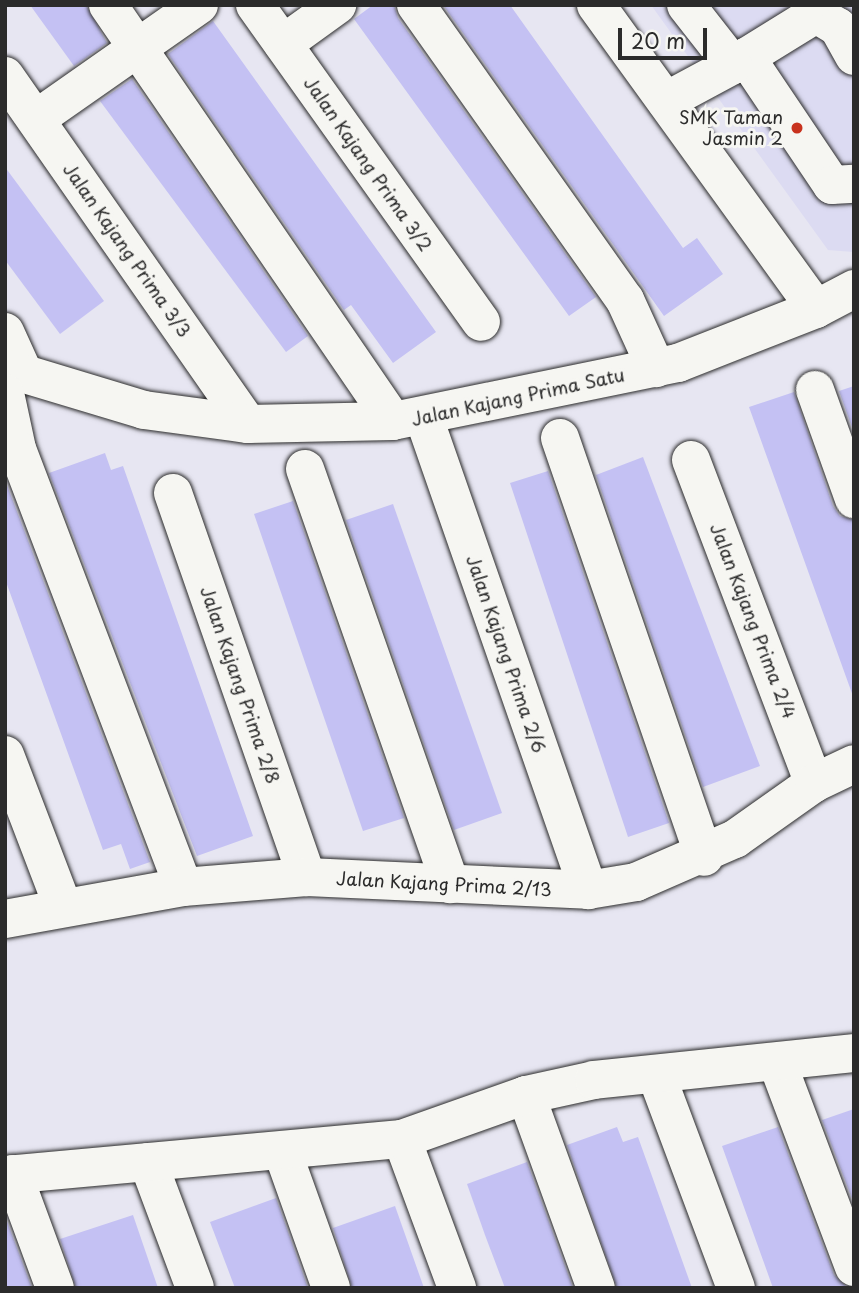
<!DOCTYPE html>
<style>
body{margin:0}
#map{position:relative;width:859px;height:1293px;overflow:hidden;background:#e7e6f2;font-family:"Playpen Sans",sans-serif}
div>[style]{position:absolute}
.built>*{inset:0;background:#dcdbf2}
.building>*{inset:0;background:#c4c1f3}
.roads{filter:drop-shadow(0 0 2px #2b2b2b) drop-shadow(0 0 2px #2b2b2b)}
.minor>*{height:38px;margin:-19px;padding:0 19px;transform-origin:19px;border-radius:19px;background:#f6f6f2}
.dots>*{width:19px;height:19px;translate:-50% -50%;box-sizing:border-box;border:4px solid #f6f6f2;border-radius:50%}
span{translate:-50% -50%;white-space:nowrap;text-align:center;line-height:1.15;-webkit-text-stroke:6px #f6f6f2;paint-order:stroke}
.poi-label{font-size:18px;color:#2b2b2b}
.right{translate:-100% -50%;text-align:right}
.street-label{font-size:18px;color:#2b2b2b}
.frame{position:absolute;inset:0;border:7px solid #2b2b2b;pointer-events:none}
.scale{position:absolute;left:618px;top:28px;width:89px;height:32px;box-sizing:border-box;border:4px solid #2b2b2b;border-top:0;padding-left:9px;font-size:21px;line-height:24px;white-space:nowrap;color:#2b2b2b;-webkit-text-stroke:5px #f6f6f2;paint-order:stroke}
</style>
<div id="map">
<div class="built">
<div style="clip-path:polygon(651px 5px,854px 5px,854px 252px,828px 250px)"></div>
</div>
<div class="building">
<div style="clip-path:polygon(30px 5px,86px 5px,107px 43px,74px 66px)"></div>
<div style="clip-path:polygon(373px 5px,394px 5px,398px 18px,596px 297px,569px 316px,354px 19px)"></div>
<div style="clip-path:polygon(443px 5px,510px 5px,683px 248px,697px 238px,723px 274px,664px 316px)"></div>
<div style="clip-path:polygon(213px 21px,436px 332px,393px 363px,351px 305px,344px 310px,168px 54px)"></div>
<div style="clip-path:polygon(132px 79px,308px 336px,286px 352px,100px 101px)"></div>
<div style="clip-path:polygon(5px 167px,104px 301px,60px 334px,5px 260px)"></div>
<div style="clip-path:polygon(854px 386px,854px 433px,839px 391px)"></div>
<div style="clip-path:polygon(794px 392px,833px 506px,840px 516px,854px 520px,854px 699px,749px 407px)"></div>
<div style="clip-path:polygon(105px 453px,111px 470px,123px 466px,253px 836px,197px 856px,49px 473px)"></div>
<div style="clip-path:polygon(643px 457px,760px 766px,703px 787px,596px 475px)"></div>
<div style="clip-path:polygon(548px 471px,669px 823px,628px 837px,510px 483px)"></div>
<div style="clip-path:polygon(5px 480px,150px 862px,130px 869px,121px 844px,103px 850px,5px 579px)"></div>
<div style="clip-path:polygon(293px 501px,404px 818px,363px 831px,254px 514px)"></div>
<div style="clip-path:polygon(393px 504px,502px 813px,454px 830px,346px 520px)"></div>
<div style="clip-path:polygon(854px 1109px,854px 1204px,822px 1120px)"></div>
<div style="clip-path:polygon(617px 1127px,623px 1142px,638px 1137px,692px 1288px,617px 1288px,567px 1145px)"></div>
<div style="clip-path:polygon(778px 1127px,834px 1275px,848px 1288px,773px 1288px,722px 1146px)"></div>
<div style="clip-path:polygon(527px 1162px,573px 1288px,505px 1288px,485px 1235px,467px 1184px)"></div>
<div style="clip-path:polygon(276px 1198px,308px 1288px,235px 1288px,210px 1222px)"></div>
<div style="clip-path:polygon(395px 1206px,424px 1288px,352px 1288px,333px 1228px)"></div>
<div style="clip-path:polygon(133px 1215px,158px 1288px,76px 1288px,60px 1239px)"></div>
<div style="clip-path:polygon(5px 1216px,32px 1288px,5px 1288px)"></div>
</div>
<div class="roads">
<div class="minor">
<div style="left:108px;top:5px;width:504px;rotate:55.59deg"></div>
<div style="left:255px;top:5px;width:389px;rotate:54.5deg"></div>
<div style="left:416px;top:5px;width:362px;rotate:54.7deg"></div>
<div style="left:625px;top:300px;width:75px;rotate:65.5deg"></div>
<div style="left:596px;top:5px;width:375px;rotate:54.1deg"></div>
<div style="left:283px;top:44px;width:67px;rotate:-35.8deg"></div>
<div style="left:746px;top:57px;width:82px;rotate:-31.6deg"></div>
<div style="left:816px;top:14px;width:26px;rotate:31deg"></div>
<div style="left:838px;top:27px;width:33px;rotate:61deg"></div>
<div style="left:733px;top:65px;width:15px;rotate:-32deg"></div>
<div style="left:746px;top:57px;width:154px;rotate:56.1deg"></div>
<div style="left:832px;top:185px;width:22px;rotate:-3deg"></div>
<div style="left:5px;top:76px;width:424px;rotate:55.1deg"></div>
<div style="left:666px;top:101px;width:76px;rotate:-28.2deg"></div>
<div style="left:733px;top:65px;width:76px;rotate:-128.1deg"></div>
<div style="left:36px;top:119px;width:199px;rotate:-35deg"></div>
<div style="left:5px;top:332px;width:46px;rotate:65.7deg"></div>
<div style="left:5px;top:368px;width:145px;rotate:16.8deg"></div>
<div style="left:144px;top:410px;width:105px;rotate:7.7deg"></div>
<div style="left:248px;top:424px;width:145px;rotate:-1.2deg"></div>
<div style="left:393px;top:421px;width:291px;rotate:-11.5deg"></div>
<div style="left:678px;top:363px;width:148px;rotate:-21.4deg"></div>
<div style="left:816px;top:309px;width:43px;rotate:-27.8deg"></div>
<div style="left:815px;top:390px;width:116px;rotate:70.3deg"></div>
<div style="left:5px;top:393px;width:57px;rotate:77.9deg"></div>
<div style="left:17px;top:449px;width:468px;rotate:69.2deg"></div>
<div style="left:424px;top:418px;width:500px;rotate:70.8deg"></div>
<div style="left:560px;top:438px;width:443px;rotate:71deg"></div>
<div style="left:691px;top:460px;width:346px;rotate:69.2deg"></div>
<div style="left:305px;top:469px;width:440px;rotate:70.7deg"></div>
<div style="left:173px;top:493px;width:407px;rotate:70.8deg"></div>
<div style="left:5px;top:755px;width:163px;rotate:69.1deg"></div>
<div style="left:5px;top:919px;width:181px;rotate:-10.2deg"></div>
<div style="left:183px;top:887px;width:124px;rotate:-4.6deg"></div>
<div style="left:307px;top:877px;width:281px;rotate:2.6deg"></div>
<div style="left:588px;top:890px;width:49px;rotate:-9.5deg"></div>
<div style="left:636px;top:882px;width:108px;rotate:-23.5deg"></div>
<div style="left:735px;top:839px;width:97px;rotate:-35.3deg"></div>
<div style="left:814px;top:783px;width:44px;rotate:-25.4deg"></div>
<div style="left:777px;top:1062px;width:219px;rotate:69.4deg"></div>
<div style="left:656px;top:1074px;width:228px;rotate:69.5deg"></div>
<div style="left:526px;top:1095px;width:205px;rotate:70.1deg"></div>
<div style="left:402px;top:1139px;width:159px;rotate:69.7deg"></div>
<div style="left:283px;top:1153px;width:143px;rotate:70.4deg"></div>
<div style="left:148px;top:1162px;width:134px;rotate:69.5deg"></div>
<div style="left:13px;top:1174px;width:121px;rotate:69.8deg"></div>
<div style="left:5px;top:1175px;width:399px;rotate:-5.2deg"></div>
<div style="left:402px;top:1139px;width:132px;rotate:-19.5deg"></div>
<div style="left:526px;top:1095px;width:70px;rotate:-12.4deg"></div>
<div style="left:594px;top:1080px;width:261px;rotate:-5.9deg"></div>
</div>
</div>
<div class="dots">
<div style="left:797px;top:128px;background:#c8321e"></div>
</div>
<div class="poi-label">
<span class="right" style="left:783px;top:128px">SMK Taman<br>Jasmin 2</span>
</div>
<div class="street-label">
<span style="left:368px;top:164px;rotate:55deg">Jalan Kajang Prima 3/2</span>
<span style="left:127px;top:250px;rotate:55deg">Jalan Kajang Prima 3/3</span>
<span style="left:518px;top:397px;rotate:-12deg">Jalan Kajang Prima Satu</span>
<span style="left:753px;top:621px;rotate:69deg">Jalan Kajang Prima 2/4</span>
<span style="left:506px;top:654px;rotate:71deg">Jalan Kajang Prima 2/6</span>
<span style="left:240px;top:685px;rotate:71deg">Jalan Kajang Prima 2/8</span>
<span style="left:444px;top:884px;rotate:3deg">Jalan Kajang Prima 2/13</span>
</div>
<div class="frame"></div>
<div class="scale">20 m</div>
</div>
